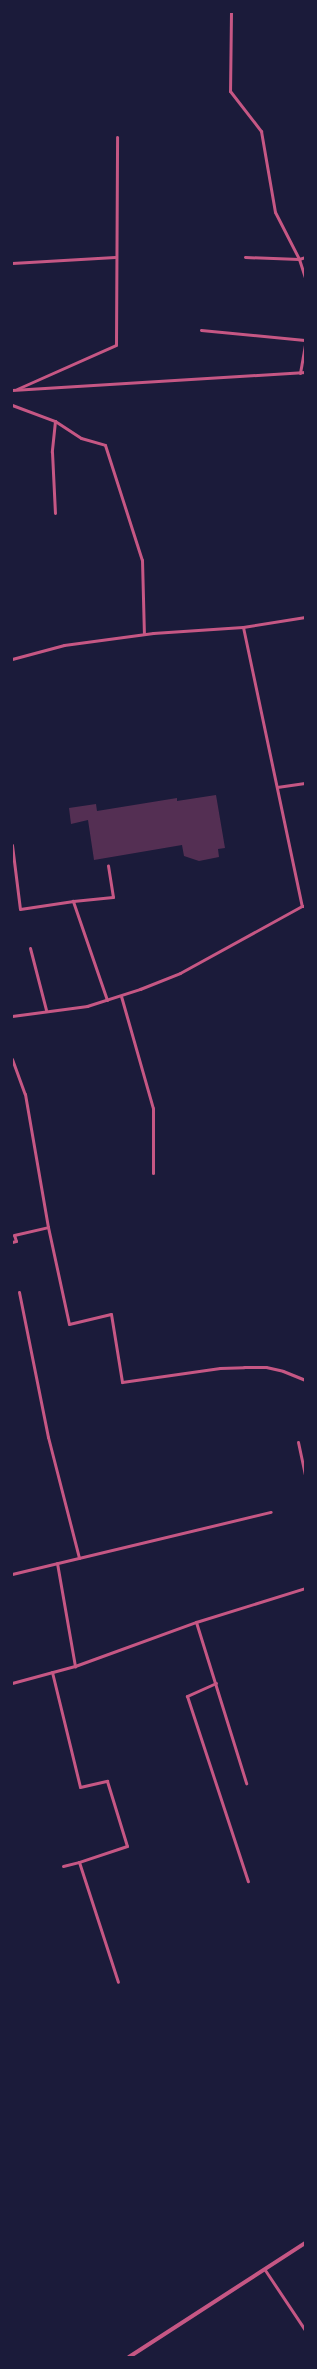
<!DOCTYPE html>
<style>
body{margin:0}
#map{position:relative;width:317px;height:2369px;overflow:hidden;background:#1b1b3a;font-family:"Asap Condensed",sans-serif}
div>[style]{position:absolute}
.building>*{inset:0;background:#542f53}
.service>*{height:3px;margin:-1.5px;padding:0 1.5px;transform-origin:1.5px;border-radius:1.5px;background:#c65784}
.minor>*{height:4px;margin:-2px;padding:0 2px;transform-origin:2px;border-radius:2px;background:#c65784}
span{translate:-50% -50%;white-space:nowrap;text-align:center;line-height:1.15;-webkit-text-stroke:3px #1b1b3a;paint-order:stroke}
.frame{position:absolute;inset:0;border:13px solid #1b1b3a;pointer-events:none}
</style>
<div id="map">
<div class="building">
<div style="clip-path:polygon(216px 795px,225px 848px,218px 849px,219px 857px,199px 861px,184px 856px,182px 845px,94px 860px,88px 820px,71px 824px,69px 808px,96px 804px,97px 811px,177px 798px,177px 801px)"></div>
</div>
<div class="service">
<div style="left:231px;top:12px;width:79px;rotate:90.7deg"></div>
<div style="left:230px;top:91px;width:51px;rotate:52.2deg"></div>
<div style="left:261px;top:131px;width:82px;rotate:80.2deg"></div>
<div style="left:275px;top:212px;width:53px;rotate:62.9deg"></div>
<div style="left:299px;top:259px;width:20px;rotate:72deg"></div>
<div style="left:245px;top:257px;width:54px;rotate:2.1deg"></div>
<div style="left:299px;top:259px;width:6px;rotate:-18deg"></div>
<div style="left:12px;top:263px;width:103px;rotate:-3.3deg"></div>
<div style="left:201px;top:330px;width:104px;rotate:5.5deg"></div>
<div style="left:300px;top:373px;width:28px;rotate:-80deg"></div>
<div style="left:17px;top:389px;width:108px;rotate:-24deg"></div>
<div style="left:116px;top:345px;width:208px;rotate:-89.7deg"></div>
<div style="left:12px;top:390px;width:294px;rotate:-3.5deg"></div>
<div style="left:12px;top:405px;width:46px;rotate:20.4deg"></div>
<div style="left:55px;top:421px;width:31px;rotate:33deg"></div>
<div style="left:81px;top:438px;width:25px;rotate:16deg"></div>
<div style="left:105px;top:445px;width:121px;rotate:72.2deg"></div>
<div style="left:142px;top:560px;width:74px;rotate:88.5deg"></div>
<div style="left:55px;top:421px;width:31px;rotate:96deg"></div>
<div style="left:52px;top:452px;width:61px;rotate:87.2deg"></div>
<div style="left:243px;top:627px;width:285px;rotate:78.1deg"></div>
<div style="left:12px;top:659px;width:54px;rotate:-15.1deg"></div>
<div style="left:64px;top:645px;width:90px;rotate:-7.7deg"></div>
<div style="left:153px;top:633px;width:90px;rotate:-3.8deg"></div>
<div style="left:243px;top:627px;width:63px;rotate:-9.2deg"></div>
<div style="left:277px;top:787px;width:28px;rotate:-8deg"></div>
<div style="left:12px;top:845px;width:64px;rotate:82.9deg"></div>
<div style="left:20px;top:909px;width:54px;rotate:-8.6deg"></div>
<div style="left:30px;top:948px;width:64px;rotate:75.5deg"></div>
<div style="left:121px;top:996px;width:116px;rotate:74.1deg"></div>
<div style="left:153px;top:1108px;width:65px;rotate:90deg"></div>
<div style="left:107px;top:1000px;width:105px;rotate:-109deg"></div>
<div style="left:73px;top:901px;width:40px;rotate:-5.7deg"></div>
<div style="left:113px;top:897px;width:32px;rotate:-99deg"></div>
<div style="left:12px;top:1016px;width:76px;rotate:-7.6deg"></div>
<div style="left:87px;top:1006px;width:56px;rotate:-17.8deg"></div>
<div style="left:140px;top:989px;width:43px;rotate:-21.8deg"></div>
<div style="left:180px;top:973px;width:139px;rotate:-28.8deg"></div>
<div style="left:302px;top:906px;width:3px"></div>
<div style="left:12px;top:1059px;width:37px;rotate:70deg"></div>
<div style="left:25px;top:1094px;width:135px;rotate:80.2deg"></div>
<div style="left:48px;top:1227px;width:99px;rotate:77.8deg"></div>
<div style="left:69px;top:1324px;width:43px;rotate:-13.4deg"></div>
<div style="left:111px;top:1314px;width:69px;rotate:80.8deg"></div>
<div style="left:122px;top:1382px;width:99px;rotate:-8.1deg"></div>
<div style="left:220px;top:1368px;width:24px;rotate:-2deg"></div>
<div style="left:244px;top:1367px;width:22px"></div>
<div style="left:266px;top:1367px;width:17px;rotate:13deg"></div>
<div style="left:283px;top:1371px;width:24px;rotate:22deg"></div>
<div style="left:12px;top:1242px;width:4px;rotate:-14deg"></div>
<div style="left:16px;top:1241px;width:6px;rotate:-108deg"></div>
<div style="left:14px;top:1235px;width:35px;rotate:-13deg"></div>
<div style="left:19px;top:1292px;width:148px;rotate:78.7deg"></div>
<div style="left:48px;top:1437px;width:125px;rotate:75.6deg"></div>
<div style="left:298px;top:1442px;width:33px;rotate:78deg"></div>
<div style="left:57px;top:1563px;width:105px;rotate:80.1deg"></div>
<div style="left:12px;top:1574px;width:266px;rotate:-13.5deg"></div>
<div style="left:196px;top:1622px;width:169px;rotate:72.7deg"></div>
<div style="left:52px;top:1672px;width:118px;rotate:76.3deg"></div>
<div style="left:80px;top:1787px;width:28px;rotate:-13deg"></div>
<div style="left:107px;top:1781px;width:68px;rotate:72.9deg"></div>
<div style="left:127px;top:1846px;width:51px;rotate:161.6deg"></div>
<div style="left:12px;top:1683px;width:65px;rotate:-15.1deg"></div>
<div style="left:75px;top:1666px;width:129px;rotate:-20deg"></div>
<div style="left:196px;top:1622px;width:114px;rotate:-17.3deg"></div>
<div style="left:216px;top:1683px;width:32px;rotate:156deg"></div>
<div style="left:187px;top:1696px;width:195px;rotate:71.8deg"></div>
<div style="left:63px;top:1866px;width:16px;rotate:-14deg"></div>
<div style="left:79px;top:1862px;width:126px;rotate:72deg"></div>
<div style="left:265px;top:2270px;width:72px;rotate:56.3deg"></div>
</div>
<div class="minor">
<div style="left:129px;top:2357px;width:210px;rotate:-32.9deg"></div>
</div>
<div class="frame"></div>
</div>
